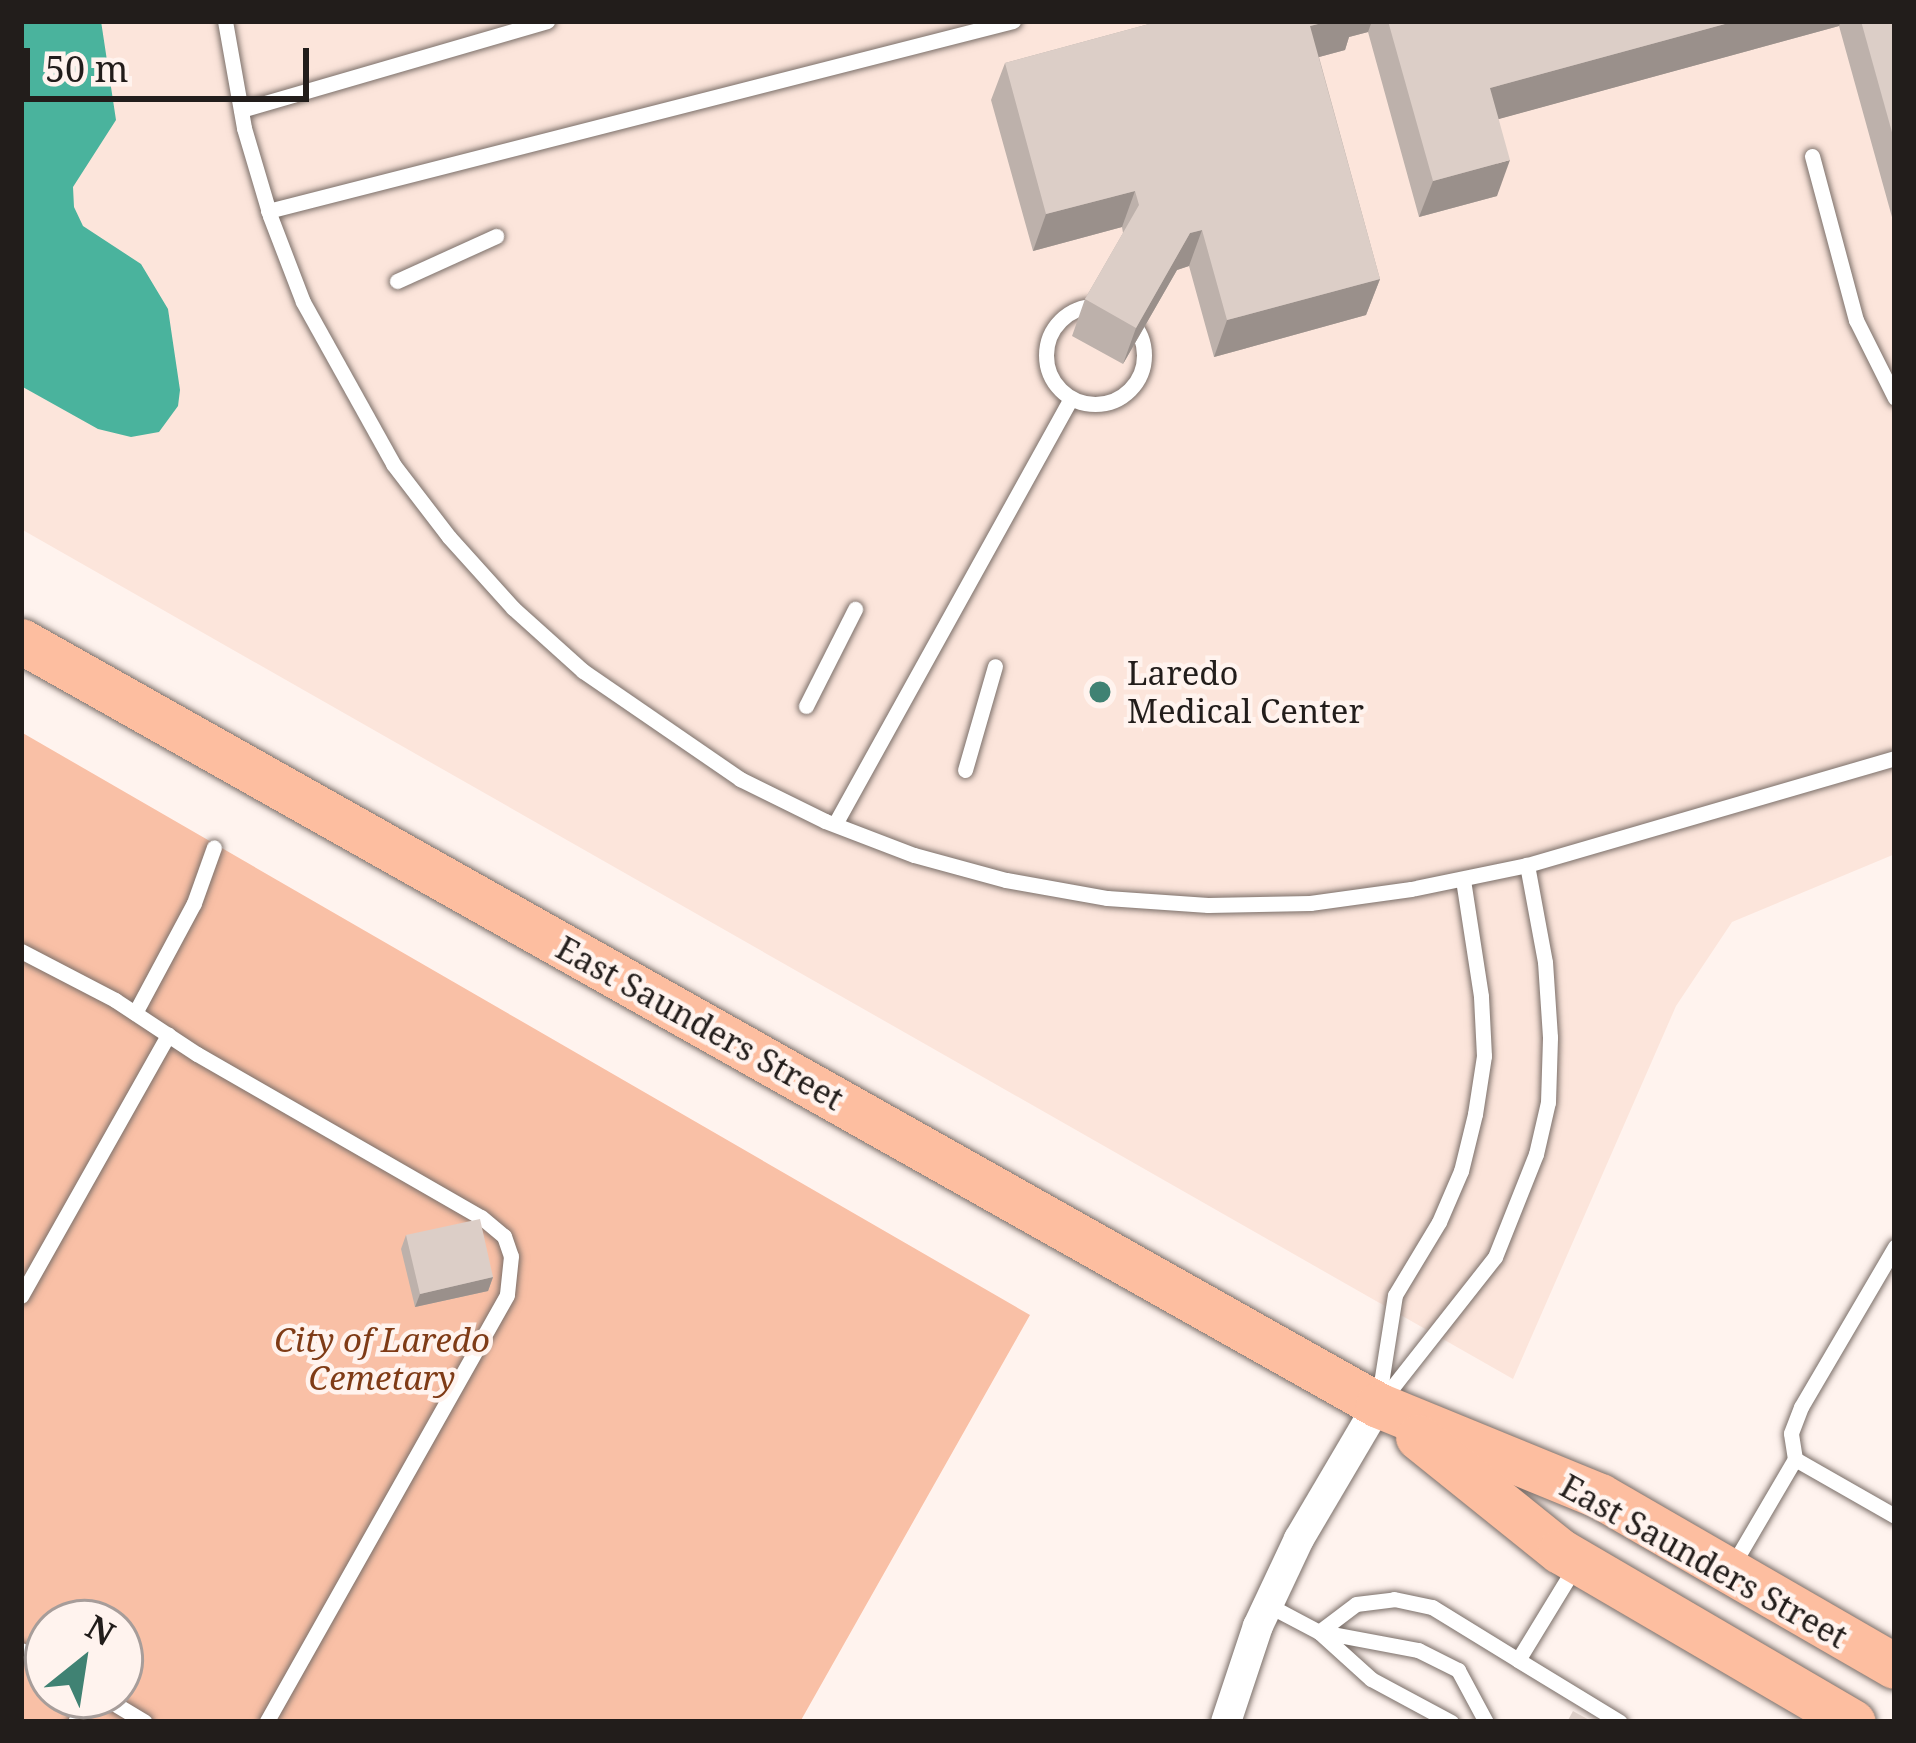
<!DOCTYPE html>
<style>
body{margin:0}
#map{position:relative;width:1916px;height:1743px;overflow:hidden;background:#fff3ee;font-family:"Noto Serif",serif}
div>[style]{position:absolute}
.built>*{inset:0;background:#fce5db}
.green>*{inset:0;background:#f9c0a6}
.water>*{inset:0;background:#4ab39d}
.roads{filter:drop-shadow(0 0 3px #7b6f69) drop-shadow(0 0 3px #7b6f69)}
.service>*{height:15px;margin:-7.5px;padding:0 7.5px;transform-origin:7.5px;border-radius:7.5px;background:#fff}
.service>.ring{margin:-7.5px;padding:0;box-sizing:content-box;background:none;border:15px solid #fff;border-radius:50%}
.minor>*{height:30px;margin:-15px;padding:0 15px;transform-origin:15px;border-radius:15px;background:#fff}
.primary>*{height:45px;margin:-22.5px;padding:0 22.5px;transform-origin:22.5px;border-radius:22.5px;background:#fdbea0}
.wall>*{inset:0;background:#bdb1ab}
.shaded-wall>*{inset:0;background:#9a908b}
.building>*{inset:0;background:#dccec7}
.dots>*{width:33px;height:33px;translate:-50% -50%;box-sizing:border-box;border:6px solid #fff3ee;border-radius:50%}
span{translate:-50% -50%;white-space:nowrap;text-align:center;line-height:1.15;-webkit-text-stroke:9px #fff3ee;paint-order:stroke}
.poi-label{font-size:33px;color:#221d1b}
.left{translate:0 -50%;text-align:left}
.street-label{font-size:33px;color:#221d1b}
.park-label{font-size:33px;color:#7f3b16;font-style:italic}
.frame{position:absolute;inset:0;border:24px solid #221d1b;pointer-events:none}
.north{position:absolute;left:24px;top:1599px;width:120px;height:120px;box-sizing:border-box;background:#fff3ee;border:3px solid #a79d9a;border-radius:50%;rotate:30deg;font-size:33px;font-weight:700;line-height:48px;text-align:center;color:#221d1b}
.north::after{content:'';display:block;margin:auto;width:42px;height:54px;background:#408273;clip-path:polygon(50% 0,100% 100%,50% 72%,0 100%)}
.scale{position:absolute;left:24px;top:48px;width:285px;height:54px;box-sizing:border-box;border:6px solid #221d1b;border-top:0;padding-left:15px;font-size:36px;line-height:42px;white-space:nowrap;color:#221d1b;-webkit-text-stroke:9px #fff3ee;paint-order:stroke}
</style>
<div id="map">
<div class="built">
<div style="clip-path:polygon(21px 21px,1895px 21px,1895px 854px,1732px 922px,1676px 1006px,1513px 1379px,21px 529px)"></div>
</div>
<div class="green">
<div style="clip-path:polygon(evenodd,21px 732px,1030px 1315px,800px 1722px,21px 1722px,21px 732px,48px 1623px,120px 1623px,120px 1695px,48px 1695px,48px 1623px)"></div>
</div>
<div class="water">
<div style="clip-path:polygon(21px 21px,101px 21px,116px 120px,73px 187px,74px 207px,83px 226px,141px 264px,168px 309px,180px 390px,178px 406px,159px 432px,131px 437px,98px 429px,21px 386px)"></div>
</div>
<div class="roads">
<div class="service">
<div style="left:225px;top:21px;width:109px;rotate:79.9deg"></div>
<div style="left:244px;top:128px;width:92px;rotate:73.5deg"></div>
<div style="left:270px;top:216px;width:92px;rotate:69deg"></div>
<div style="left:303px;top:302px;width:185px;rotate:60.9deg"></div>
<div style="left:393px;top:464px;width:92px;rotate:52.5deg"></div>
<div style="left:449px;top:537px;width:96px;rotate:48deg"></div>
<div style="left:513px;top:608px;width:94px;rotate:42deg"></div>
<div style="left:583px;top:671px;width:191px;rotate:34.5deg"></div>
<div style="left:740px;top:779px;width:95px;rotate:26.3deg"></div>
<div style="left:825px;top:821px;width:95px;rotate:20.9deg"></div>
<div style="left:914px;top:855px;width:95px;rotate:15.2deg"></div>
<div style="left:1006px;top:880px;width:103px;rotate:10.1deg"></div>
<div style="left:1107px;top:898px;width:101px;rotate:4deg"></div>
<div style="left:1208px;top:905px;width:102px;rotate:-1.1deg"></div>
<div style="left:1310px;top:903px;width:102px;rotate:-7.9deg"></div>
<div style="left:1411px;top:889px;width:118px;rotate:-11.7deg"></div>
<div style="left:1527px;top:865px;width:383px;rotate:-16.2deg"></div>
<div style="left:241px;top:110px;width:319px;rotate:-16.2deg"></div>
<div style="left:1812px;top:156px;width:170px;rotate:75deg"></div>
<div style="left:1856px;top:320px;width:87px;rotate:63.4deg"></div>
<div style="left:268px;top:211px;width:769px;rotate:-14.31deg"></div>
<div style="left:397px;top:281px;width:109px;rotate:-24.4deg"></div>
<div class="ring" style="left:1046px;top:306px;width:83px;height:83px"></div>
<div style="left:806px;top:706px;width:109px;rotate:-63.2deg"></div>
<div style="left:965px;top:770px;width:108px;rotate:-73.9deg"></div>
<div style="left:835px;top:824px;width:486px;rotate:-61deg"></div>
<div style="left:21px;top:951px;width:106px;rotate:27.5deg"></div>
<div style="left:115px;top:1000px;width:98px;rotate:33.4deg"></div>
<div style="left:197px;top:1054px;width:327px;rotate:29.9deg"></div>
<div style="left:481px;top:1217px;width:30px;rotate:40deg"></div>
<div style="left:504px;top:1236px;width:21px;rotate:71deg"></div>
<div style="left:511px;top:1256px;width:39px;rotate:96deg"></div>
<div style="left:507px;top:1295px;width:490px;rotate:119.4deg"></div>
<div style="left:135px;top:1013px;width:125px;rotate:-61.8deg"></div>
<div style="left:194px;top:903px;width:59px;rotate:-70.3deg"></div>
<div style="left:21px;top:1296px;width:300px;rotate:-60.6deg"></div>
<div style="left:1379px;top:1396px;width:102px;rotate:-81deg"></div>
<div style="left:1395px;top:1295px;width:85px;rotate:-58.9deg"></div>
<div style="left:1439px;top:1222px;width:56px;rotate:-66.7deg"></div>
<div style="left:1461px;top:1171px;width:59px;rotate:-76.2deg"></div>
<div style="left:1475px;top:1114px;width:59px;rotate:-81.2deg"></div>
<div style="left:1484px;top:1056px;width:60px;rotate:-92.9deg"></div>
<div style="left:1481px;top:996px;width:117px;rotate:-98.8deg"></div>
<div style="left:1380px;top:1403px;width:186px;rotate:-51.8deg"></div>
<div style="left:1495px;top:1257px;width:111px;rotate:-68.3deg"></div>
<div style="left:1536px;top:1154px;width:53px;rotate:-77deg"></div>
<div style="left:1548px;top:1102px;width:65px;rotate:-88.2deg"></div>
<div style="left:1550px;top:1037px;width:75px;rotate:-93.8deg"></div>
<div style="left:1545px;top:962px;width:99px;rotate:-100.5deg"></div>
<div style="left:1795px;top:1459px;width:115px;rotate:29.7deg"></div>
<div style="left:1576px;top:1565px;width:111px;rotate:121.4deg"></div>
<div style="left:1518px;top:1660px;width:119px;rotate:31.3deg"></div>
<div style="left:1731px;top:1568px;width:126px;rotate:-59.6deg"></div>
<div style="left:1795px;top:1459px;width:26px;rotate:-99deg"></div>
<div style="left:1791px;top:1433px;width:28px;rotate:-69deg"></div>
<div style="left:1801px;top:1407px;width:186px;rotate:-59.6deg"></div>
<div style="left:1268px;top:1605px;width:58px;rotate:27.9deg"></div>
<div style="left:1319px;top:1632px;width:70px;rotate:42.1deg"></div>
<div style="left:1371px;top:1679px;width:91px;rotate:28.3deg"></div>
<div style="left:1319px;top:1632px;width:46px;rotate:-37.1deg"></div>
<div style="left:1356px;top:1604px;width:38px;rotate:-7deg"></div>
<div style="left:1394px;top:1599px;width:39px;rotate:12deg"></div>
<div style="left:1432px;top:1607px;width:101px;rotate:31.6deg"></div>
<div style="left:1322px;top:1632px;width:98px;rotate:10.6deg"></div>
<div style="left:1418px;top:1650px;width:45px;rotate:26.6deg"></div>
<div style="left:1458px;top:1670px;width:59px;rotate:61.7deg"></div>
<div style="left:21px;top:1650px;width:31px;rotate:29deg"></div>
<div style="left:100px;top:1695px;width:52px;rotate:31deg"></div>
<div style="left:75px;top:1722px;width:31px;rotate:-61deg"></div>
</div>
<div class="minor">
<div style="left:1226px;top:1722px;width:101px;rotate:-71.6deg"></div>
<div style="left:1258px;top:1626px;width:96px;rotate:-64.8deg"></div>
<div style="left:1299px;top:1539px;width:156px;rotate:-59.5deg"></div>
</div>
<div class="primary">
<div style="left:21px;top:641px;width:1557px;rotate:29.38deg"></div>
<div style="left:1378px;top:1405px;width:240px;rotate:22.3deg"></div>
<div style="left:1600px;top:1496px;width:340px;rotate:30deg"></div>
<div style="left:1418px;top:1437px;width:182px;rotate:38.8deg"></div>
<div style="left:1560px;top:1551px;width:339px;rotate:30.3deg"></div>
</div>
</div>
<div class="wall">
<div style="clip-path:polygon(1160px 21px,1895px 21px,1895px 228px,1839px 26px,1498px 119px,1497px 196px,1419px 217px,1368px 32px,1349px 37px,1345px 50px,1319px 57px,1380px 279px,1366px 315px,1214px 357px,1189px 266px,1177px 270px,1123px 364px,1072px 336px,1085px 299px,1123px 233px,1122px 227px,1033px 251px,991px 100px,1005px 63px)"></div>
<div style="clip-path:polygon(406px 1235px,493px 1277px,488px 1291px,415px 1307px,401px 1249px)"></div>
</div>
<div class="shaded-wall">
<div style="clip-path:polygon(1330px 21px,1372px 21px,1368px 32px,1349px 37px,1345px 50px,1297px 63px,1310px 26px)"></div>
<div style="clip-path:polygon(1736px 21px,1841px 21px,1839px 26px,1477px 125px,1490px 88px)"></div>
<div style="clip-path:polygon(1510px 160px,1497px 196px,1419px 217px,1433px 181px)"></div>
<div style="clip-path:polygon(1135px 191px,1122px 227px,1033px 251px,1046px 214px)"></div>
<div style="clip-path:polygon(1202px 230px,1189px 266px,1177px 270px,1123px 364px,1136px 328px,1190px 233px)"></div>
<div style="clip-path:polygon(1380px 279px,1366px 315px,1214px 357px,1227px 320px)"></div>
<div style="clip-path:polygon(493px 1277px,488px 1291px,415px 1307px,420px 1294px)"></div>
</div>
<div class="building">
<div style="clip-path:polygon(1160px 21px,1330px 21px,1310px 26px,1380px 279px,1227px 320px,1202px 230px,1190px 233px,1136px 328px,1085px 299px,1139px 205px,1135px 191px,1046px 214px,1005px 63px)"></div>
<div style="clip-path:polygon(1388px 21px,1736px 21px,1490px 88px,1510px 160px,1433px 181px)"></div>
<div style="clip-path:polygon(1861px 21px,1895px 21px,1895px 143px)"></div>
<div style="clip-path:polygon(480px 1219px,493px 1277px,420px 1294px,406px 1235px)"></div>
<div style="clip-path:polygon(1573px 1711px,1593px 1722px,1567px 1722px)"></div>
</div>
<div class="dots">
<div style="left:1100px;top:692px;background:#408273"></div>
</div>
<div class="poi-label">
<span class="left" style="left:1127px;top:692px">Laredo<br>Medical Center</span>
</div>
<div class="street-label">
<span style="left:700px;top:1023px;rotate:29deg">East Saunders Street</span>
<span style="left:1704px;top:1561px;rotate:29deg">East Saunders Street</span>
</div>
<div class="park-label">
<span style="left:382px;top:1359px">City of Laredo<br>Cemetary</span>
</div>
<div class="frame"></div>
<div class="north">N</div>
<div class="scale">50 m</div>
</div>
